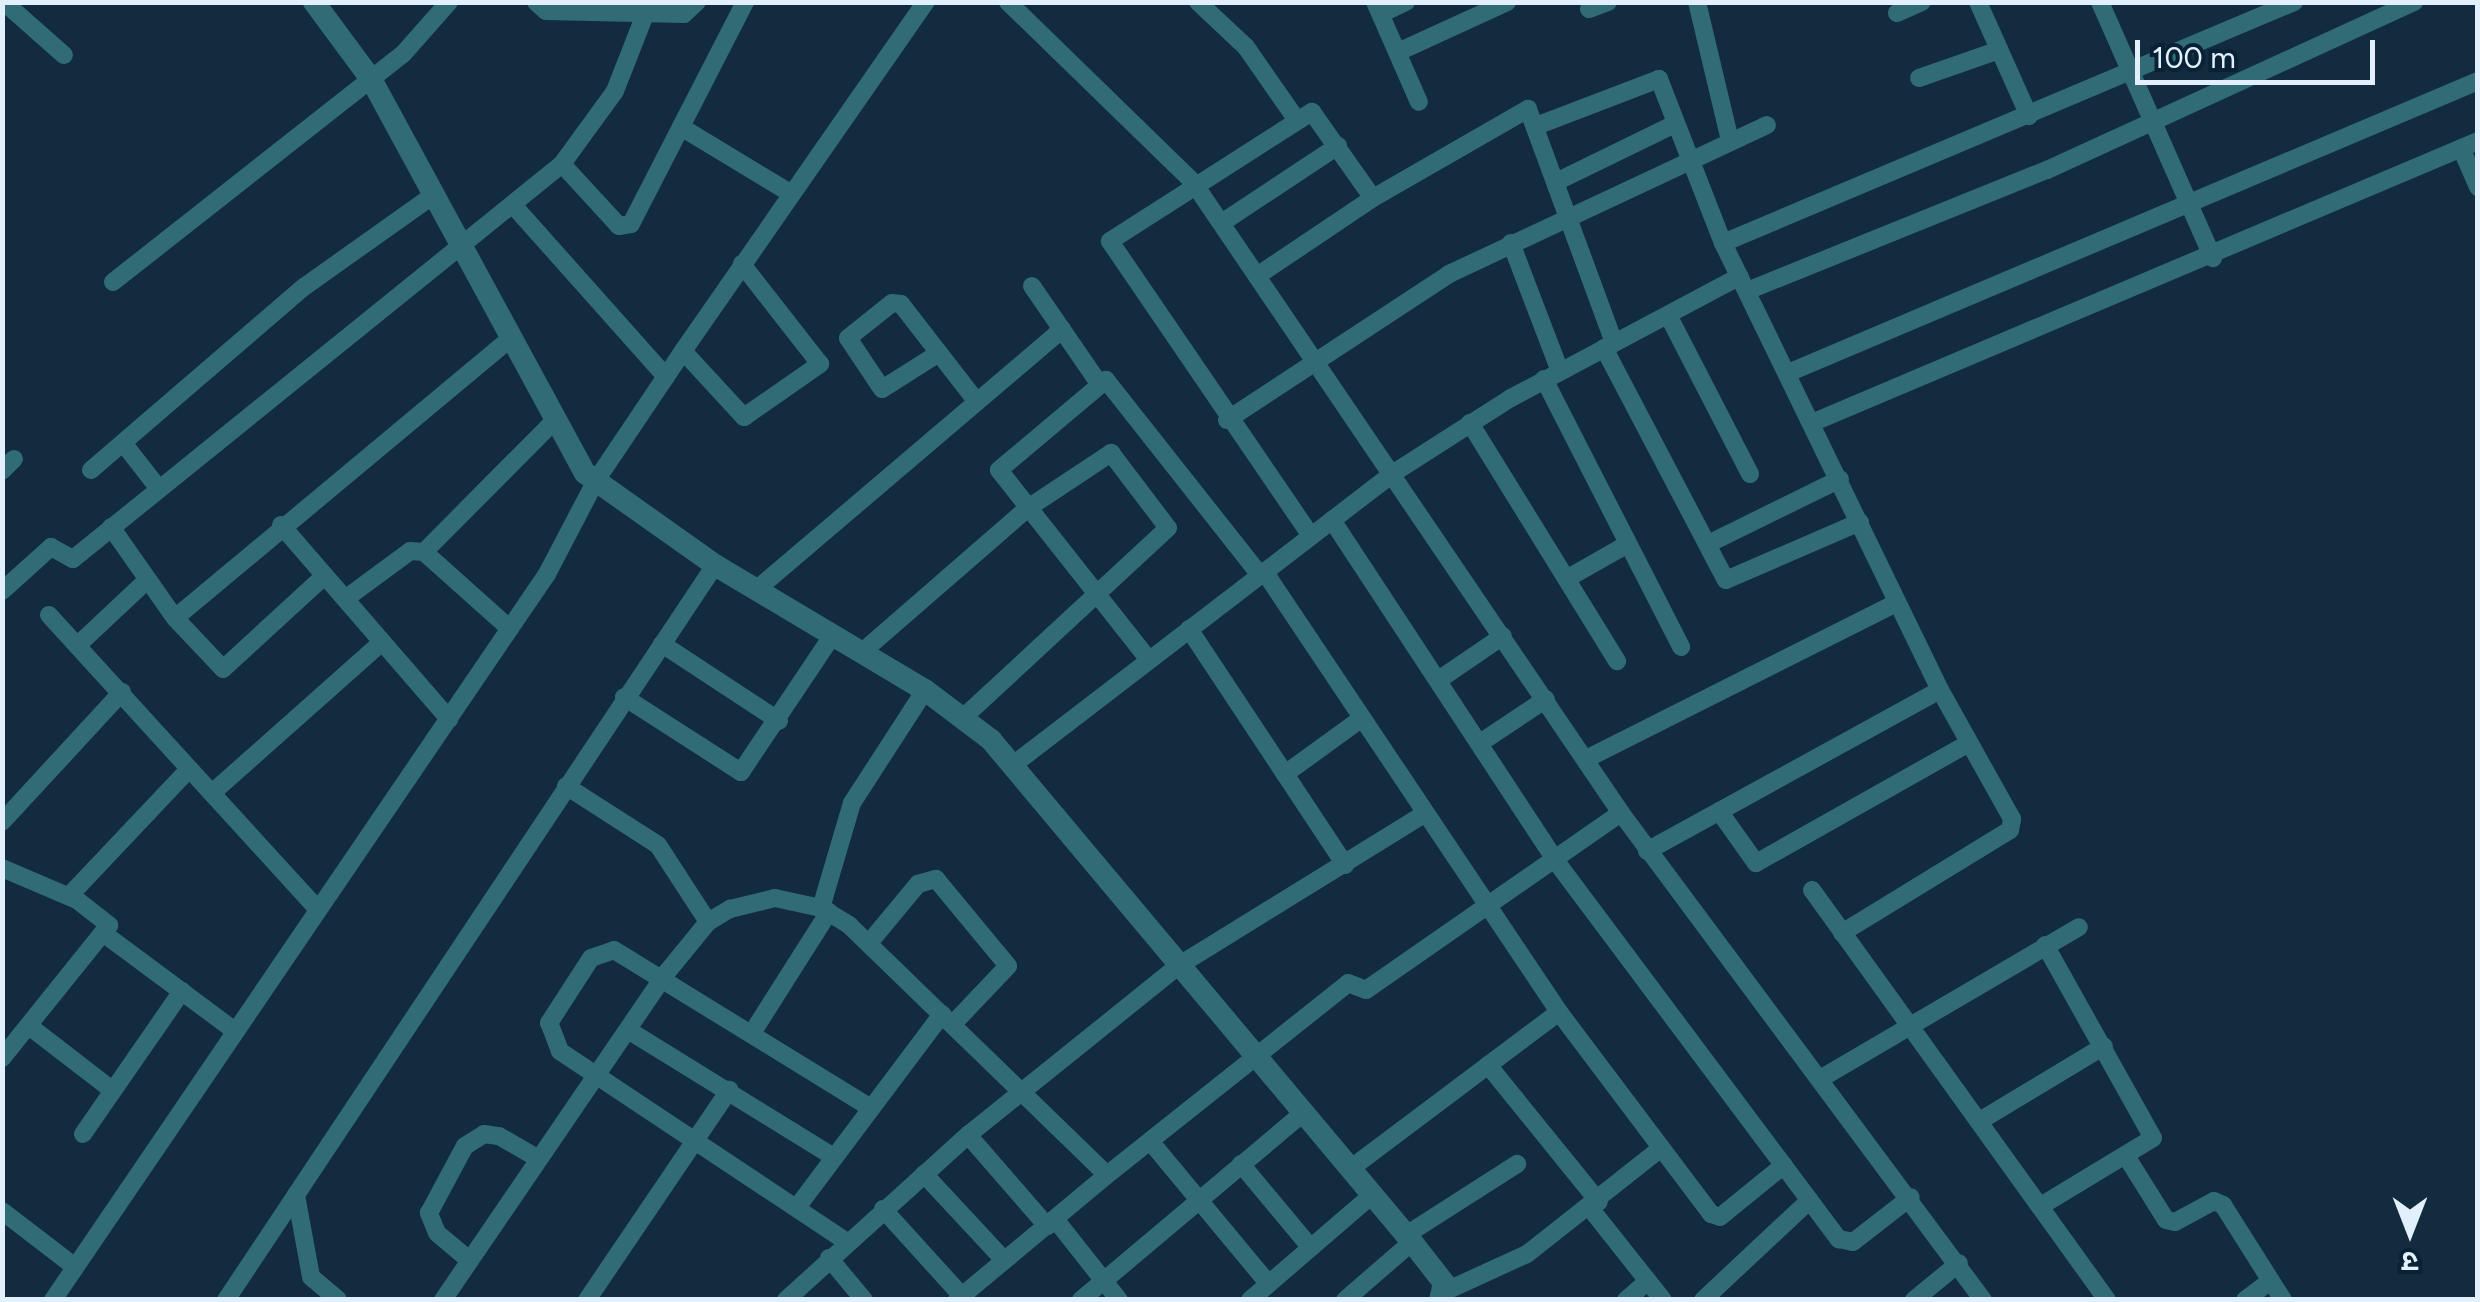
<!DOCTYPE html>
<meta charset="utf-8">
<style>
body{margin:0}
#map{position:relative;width:2480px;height:1302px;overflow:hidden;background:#132b3e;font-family:Figtree,"Noto Sans Devanagari",sans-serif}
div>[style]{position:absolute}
.minor>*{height:18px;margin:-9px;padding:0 9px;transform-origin:9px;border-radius:9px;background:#306b76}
.tertiary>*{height:22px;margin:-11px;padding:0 11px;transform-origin:11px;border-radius:11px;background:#306b76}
span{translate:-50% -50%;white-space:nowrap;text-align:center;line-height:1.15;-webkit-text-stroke:10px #092134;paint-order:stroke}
.frame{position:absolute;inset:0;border:5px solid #e1f0fc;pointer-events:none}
.north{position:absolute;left:2360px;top:1182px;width:100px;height:100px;-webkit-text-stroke:8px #092134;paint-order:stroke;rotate:180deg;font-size:28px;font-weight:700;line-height:40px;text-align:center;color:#e1f0fc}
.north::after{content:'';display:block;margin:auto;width:35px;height:45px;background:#e1f0fc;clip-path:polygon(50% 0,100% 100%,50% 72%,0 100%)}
.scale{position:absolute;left:2135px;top:40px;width:240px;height:45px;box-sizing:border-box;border:5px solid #e1f0fc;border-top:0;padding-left:12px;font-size:30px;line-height:35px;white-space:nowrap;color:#e1f0fc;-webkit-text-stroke:8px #092134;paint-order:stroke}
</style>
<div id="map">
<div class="minor">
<div style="left:4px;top:2px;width:80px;rotate:41.5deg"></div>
<div style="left:536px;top:2px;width:13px;rotate:42deg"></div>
<div style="left:546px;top:11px;width:138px;rotate:1.2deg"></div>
<div style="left:684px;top:14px;width:18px;rotate:-43deg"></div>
<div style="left:1008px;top:2px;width:258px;rotate:44.2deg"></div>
<div style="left:1193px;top:182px;width:762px;rotate:55.85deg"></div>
<div style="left:1621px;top:813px;width:607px;rotate:53.38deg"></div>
<div style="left:1198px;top:2px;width:66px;rotate:43.2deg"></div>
<div style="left:1246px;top:47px;width:88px;rotate:55.2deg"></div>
<div style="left:1375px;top:2px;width:109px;rotate:66.3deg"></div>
<div style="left:1697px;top:2px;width:143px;rotate:76.6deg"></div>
<div style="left:1978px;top:2px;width:125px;rotate:65.9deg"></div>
<div style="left:2100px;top:2px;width:280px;rotate:66.2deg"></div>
<div style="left:1589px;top:9px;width:20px;rotate:-20deg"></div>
<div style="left:1897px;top:13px;width:27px;rotate:-24deg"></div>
<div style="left:1381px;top:14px;width:28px;rotate:-26deg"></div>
<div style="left:1398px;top:52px;width:120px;rotate:-24.6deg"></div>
<div style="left:1919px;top:78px;width:85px;rotate:-19.3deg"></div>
<div style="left:1536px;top:126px;width:132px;rotate:-20.9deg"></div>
<div style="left:1659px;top:79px;width:176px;rotate:68.7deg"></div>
<div style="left:1723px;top:243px;width:497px;rotate:64.1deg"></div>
<div style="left:1940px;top:690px;width:148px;rotate:60.8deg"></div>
<div style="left:2012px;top:819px;width:11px;rotate:100deg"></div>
<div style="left:2010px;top:830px;width:197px;rotate:148.5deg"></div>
<div style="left:681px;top:127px;width:127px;rotate:31.2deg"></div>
<div style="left:2461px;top:148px;width:43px;rotate:66.4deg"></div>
<div style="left:562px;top:164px;width:84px;rotate:47.4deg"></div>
<div style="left:619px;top:226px;width:12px;rotate:-9deg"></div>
<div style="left:631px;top:224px;width:250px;rotate:-62.8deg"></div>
<div style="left:1558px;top:181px;width:128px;rotate:-26deg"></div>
<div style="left:513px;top:205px;width:230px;rotate:48.3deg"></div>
<div style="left:1223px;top:222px;width:138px;rotate:-33.5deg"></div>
<div style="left:1511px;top:243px;width:137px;rotate:69.1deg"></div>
<div style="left:1723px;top:243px;width:620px;rotate:-22.88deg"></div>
<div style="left:1260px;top:274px;width:136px;rotate:-33.9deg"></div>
<div style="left:1373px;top:198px;width:179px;rotate:-29.9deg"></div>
<div style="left:1528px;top:109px;width:249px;rotate:69.8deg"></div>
<div style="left:113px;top:282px;width:369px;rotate:-38.2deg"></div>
<div style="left:403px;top:54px;width:69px;rotate:-48.5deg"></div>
<div style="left:1032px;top:286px;width:120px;rotate:55.5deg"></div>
<div style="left:1747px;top:291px;width:323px;rotate:-22deg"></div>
<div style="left:2047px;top:170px;width:404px;rotate:-24.6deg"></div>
<div style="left:1668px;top:315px;width:179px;rotate:62.7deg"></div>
<div style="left:1604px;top:348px;width:262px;rotate:62.3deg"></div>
<div style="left:1726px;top:580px;width:146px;rotate:-23.4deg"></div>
<div style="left:683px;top:351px;width:90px;rotate:47.3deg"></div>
<div style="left:744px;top:417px;width:93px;rotate:-34.9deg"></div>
<div style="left:820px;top:364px;width:127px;rotate:-128deg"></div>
<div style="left:939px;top:353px;width:67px;rotate:147.7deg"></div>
<div style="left:882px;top:389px;width:61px;rotate:-123.7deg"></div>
<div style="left:848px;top:338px;width:56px;rotate:-38.5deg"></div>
<div style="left:892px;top:303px;width:9px;rotate:6deg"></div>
<div style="left:901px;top:304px;width:124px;rotate:52.2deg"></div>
<div style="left:1788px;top:373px;width:749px;rotate:-22.94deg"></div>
<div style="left:1544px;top:379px;width:301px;rotate:62.9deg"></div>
<div style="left:1227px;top:420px;width:266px;rotate:-33.3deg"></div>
<div style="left:1449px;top:274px;width:351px;rotate:-25.1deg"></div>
<div style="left:1814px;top:422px;width:721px;rotate:-22.94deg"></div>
<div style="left:1470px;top:423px;width:280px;rotate:58.3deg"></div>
<div style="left:124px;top:444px;width:57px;rotate:52.1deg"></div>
<div style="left:91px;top:470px;width:281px;rotate:-40.7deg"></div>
<div style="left:304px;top:287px;width:157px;rotate:-35.4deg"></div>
<div style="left:2px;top:471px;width:17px;rotate:-45deg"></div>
<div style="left:1332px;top:520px;width:407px;rotate:56.7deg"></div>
<div style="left:1555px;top:860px;width:474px;rotate:53.2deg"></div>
<div style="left:1839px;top:1239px;width:14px;rotate:12deg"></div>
<div style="left:1853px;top:1242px;width:73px;rotate:-37.8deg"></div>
<div style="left:281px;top:525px;width:257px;rotate:49.1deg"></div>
<div style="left:111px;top:527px;width:111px;rotate:54.9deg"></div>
<div style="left:175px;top:618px;width:437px;rotate:-39.8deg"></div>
<div style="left:1311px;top:536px;width:357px;rotate:-124.3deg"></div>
<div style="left:1110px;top:241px;width:240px;rotate:-32.6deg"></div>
<div style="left:1312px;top:112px;width:105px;rotate:54.7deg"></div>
<div style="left:1708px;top:544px;width:147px;rotate:-26.2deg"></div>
<div style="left:1264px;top:571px;width:531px;rotate:56.22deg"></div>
<div style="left:1559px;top:1012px;width:253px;rotate:53deg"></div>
<div style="left:1711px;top:1214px;width:9px;rotate:18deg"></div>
<div style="left:1720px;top:1217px;width:82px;rotate:-39.1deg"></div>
<div style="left:1568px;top:578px;width:67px;rotate:-29.6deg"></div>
<div style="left:756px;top:590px;width:402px;rotate:-40.4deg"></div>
<div style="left:2px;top:591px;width:66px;rotate:-41.9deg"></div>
<div style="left:51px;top:547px;width:25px;rotate:29deg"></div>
<div style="left:73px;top:559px;width:629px;rotate:-38.93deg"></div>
<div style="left:562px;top:164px;width:90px;rotate:-54deg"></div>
<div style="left:615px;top:91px;width:85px;rotate:-68.6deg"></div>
<div style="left:345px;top:599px;width:81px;rotate:-36.4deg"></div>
<div style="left:410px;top:551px;width:14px;rotate:4deg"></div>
<div style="left:49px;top:615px;width:399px;rotate:47.6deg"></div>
<div style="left:175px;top:618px;width:70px;rotate:46.7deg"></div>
<div style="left:223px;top:669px;width:137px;rotate:-42.6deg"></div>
<div style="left:509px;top:628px;width:114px;rotate:-138.2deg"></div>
<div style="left:424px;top:552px;width:185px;rotate:-45.2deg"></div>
<div style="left:1189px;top:629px;width:283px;rotate:56.5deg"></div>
<div style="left:79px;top:644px;width:92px;rotate:-43.2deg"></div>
<div style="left:662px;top:644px;width:140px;rotate:33.3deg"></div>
<div style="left:861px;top:653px;width:221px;rotate:-41deg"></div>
<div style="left:1028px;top:508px;width:100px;rotate:-33.5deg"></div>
<div style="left:1111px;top:453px;width:94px;rotate:52.8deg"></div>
<div style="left:1168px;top:528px;width:277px;rotate:137.2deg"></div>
<div style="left:1149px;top:660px;width:242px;rotate:-128.3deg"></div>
<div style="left:999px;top:470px;width:140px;rotate:-40.1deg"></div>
<div style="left:1106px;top:380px;width:248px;rotate:51.7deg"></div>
<div style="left:1440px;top:679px;width:76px;rotate:-34.3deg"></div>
<div style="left:624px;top:697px;width:139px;rotate:32.7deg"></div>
<div style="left:741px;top:772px;width:164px;rotate:-56.2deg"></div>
<div style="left:1480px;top:743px;width:79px;rotate:-33.7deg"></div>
<div style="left:1586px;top:759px;width:347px;rotate:-26.7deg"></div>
<div style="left:1013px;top:765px;width:478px;rotate:-37.5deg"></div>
<div style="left:1392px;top:474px;width:141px;rotate:-32.6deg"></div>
<div style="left:1511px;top:398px;width:259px;rotate:-28deg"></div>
<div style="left:1285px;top:774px;width:95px;rotate:-36deg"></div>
<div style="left:566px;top:786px;width:109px;rotate:32.7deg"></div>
<div style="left:658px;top:845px;width:92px;rotate:57deg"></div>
<div style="left:212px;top:793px;width:227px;rotate:-41.6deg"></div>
<div style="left:1719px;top:811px;width:64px;rotate:54.6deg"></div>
<div style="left:1756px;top:863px;width:244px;rotate:-29.4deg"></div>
<div style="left:2px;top:822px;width:177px;rotate:-47.3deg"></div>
<div style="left:1647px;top:851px;width:334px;rotate:-28.8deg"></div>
<div style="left:2px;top:868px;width:82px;rotate:23.1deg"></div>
<div style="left:77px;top:900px;width:41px;rotate:38deg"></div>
<div style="left:109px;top:925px;width:171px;rotate:128.8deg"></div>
<div style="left:1812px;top:890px;width:505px;rotate:54.26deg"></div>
<div style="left:69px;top:896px;width:175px;rotate:-46.6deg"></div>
<div style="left:821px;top:908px;width:109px;rotate:-73.6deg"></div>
<div style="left:852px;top:803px;width:135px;rotate:-57.1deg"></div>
<div style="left:103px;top:933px;width:164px;rotate:36.6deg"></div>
<div style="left:869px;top:943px;width:77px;rotate:-50.3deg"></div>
<div style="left:918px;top:884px;width:19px;rotate:-16deg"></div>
<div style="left:936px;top:879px;width:113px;rotate:50.4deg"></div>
<div style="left:1008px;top:966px;width:80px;rotate:133.5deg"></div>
<div style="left:29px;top:1026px;width:105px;rotate:37.6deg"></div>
<div style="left:628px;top:1030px;width:242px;rotate:31.7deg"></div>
<div style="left:754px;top:1030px;width:140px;rotate:-57.6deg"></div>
<div style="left:1488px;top:1065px;width:176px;rotate:51deg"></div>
<div style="left:1820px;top:1079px;width:300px;rotate:-30.4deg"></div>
<div style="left:1983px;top:1119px;width:141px;rotate:-31.1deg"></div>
<div style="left:83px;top:1134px;width:174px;rotate:-55.3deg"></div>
<div style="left:968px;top:1135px;width:121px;rotate:49deg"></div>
<div style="left:1150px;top:1141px;width:185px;rotate:50.3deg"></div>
<div style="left:2126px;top:1156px;width:75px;rotate:58deg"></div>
<div style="left:2166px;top:1220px;width:9px;rotate:13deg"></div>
<div style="left:2175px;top:1222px;width:44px;rotate:-28.3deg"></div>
<div style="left:2214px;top:1201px;width:10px;rotate:24deg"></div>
<div style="left:2223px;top:1205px;width:112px;rotate:57.7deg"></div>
<div style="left:1241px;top:1164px;width:109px;rotate:50.2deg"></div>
<div style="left:1350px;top:1169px;width:261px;rotate:-36.9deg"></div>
<div style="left:924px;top:1174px;width:117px;rotate:47.1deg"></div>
<div style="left:296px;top:1195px;width:83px;rotate:79.6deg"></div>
<div style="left:311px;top:1277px;width:35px;rotate:40deg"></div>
<div style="left:2044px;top:1204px;width:127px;rotate:-31.2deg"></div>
<div style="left:2153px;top:1138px;width:221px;rotate:-119.2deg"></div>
<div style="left:798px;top:1206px;width:240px;rotate:-53.1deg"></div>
<div style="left:1590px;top:1208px;width:117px;rotate:51.6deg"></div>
<div style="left:883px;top:1209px;width:118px;rotate:47.8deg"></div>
<div style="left:2px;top:1211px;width:92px;rotate:37.5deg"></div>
<div style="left:1055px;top:1219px;width:103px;rotate:51.7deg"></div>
<div style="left:1406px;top:1235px;width:132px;rotate:-32.6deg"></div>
<div style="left:847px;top:1242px;width:345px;rotate:-146.4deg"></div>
<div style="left:560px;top:1051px;width:30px;rotate:-111deg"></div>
<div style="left:549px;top:1023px;width:77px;rotate:-57.1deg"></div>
<div style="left:591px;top:958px;width:24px;rotate:-19deg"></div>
<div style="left:614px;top:950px;width:302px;rotate:31.6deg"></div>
<div style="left:829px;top:1258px;width:55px;rotate:50.2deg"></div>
<div style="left:468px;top:1259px;width:40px;rotate:-140deg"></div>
<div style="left:437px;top:1233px;width:22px;rotate:-112deg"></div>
<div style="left:429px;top:1213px;width:76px;rotate:-61.8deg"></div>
<div style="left:465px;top:1146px;width:22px;rotate:-32deg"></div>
<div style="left:484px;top:1134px;width:15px;rotate:8deg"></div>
<div style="left:499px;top:1136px;width:44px;rotate:30.1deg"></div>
<div style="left:1446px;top:1291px;width:89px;rotate:-24.6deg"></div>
<div style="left:1527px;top:1254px;width:169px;rotate:-38.3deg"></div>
<div style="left:53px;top:1300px;width:878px;rotate:-55.77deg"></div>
<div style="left:547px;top:574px;width:104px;rotate:-62.4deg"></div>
<div style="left:595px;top:482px;width:158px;rotate:-56.1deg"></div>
<div style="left:683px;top:351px;width:425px;rotate:-55.2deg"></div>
<div style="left:226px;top:1300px;width:883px;rotate:-56.36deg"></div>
<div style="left:443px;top:1300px;width:391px;rotate:-55.7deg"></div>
<div style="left:663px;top:977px;width:71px;rotate:-50.7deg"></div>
<div style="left:708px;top:922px;width:26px;rotate:-31deg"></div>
<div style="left:730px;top:909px;width:46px;rotate:-13.7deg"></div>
<div style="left:775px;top:898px;width:47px;rotate:12.3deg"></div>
<div style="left:821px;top:908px;width:33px;rotate:31deg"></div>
<div style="left:849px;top:925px;width:359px;rotate:44.1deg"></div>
<div style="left:1107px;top:1175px;width:308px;rotate:-38.5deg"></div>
<div style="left:1348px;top:983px;width:19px;rotate:21deg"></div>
<div style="left:1366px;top:990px;width:310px;rotate:-34.8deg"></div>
<div style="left:587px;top:1300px;width:254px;rotate:-55.9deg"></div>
<div style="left:786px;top:1300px;width:246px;rotate:-42.2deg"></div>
<div style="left:968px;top:1135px;width:270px;rotate:-38.8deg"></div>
<div style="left:1178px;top:966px;width:291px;rotate:-31.7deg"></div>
<div style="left:957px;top:1300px;width:195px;rotate:-39.8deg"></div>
<div style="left:1081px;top:1300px;width:289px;rotate:-40.1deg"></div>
<div style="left:1250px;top:1300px;width:161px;rotate:-40.7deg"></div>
<div style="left:1345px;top:1300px;width:89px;rotate:-40.9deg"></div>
<div style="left:1626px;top:1300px;width:29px;rotate:-41deg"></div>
<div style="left:1703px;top:1300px;width:146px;rotate:-43.1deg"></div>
<div style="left:1914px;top:1300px;width:58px;rotate:-39.4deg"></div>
<div style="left:2245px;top:1300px;width:31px;rotate:-37deg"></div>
</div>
<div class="tertiary">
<div style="left:314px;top:2px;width:96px;rotate:53.5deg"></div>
<div style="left:371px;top:79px;width:448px;rotate:61.5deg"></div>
<div style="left:585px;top:473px;width:159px;rotate:35.3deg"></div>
<div style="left:715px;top:565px;width:244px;rotate:30.8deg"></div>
<div style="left:925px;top:690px;width:83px;rotate:37.1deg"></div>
<div style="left:991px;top:740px;width:655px;rotate:50.02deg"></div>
<div style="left:1412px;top:1242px;width:52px;rotate:52deg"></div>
<div style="left:1444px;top:1283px;width:17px;rotate:103deg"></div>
</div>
<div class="frame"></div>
<div class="north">उ</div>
<div class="scale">100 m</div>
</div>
